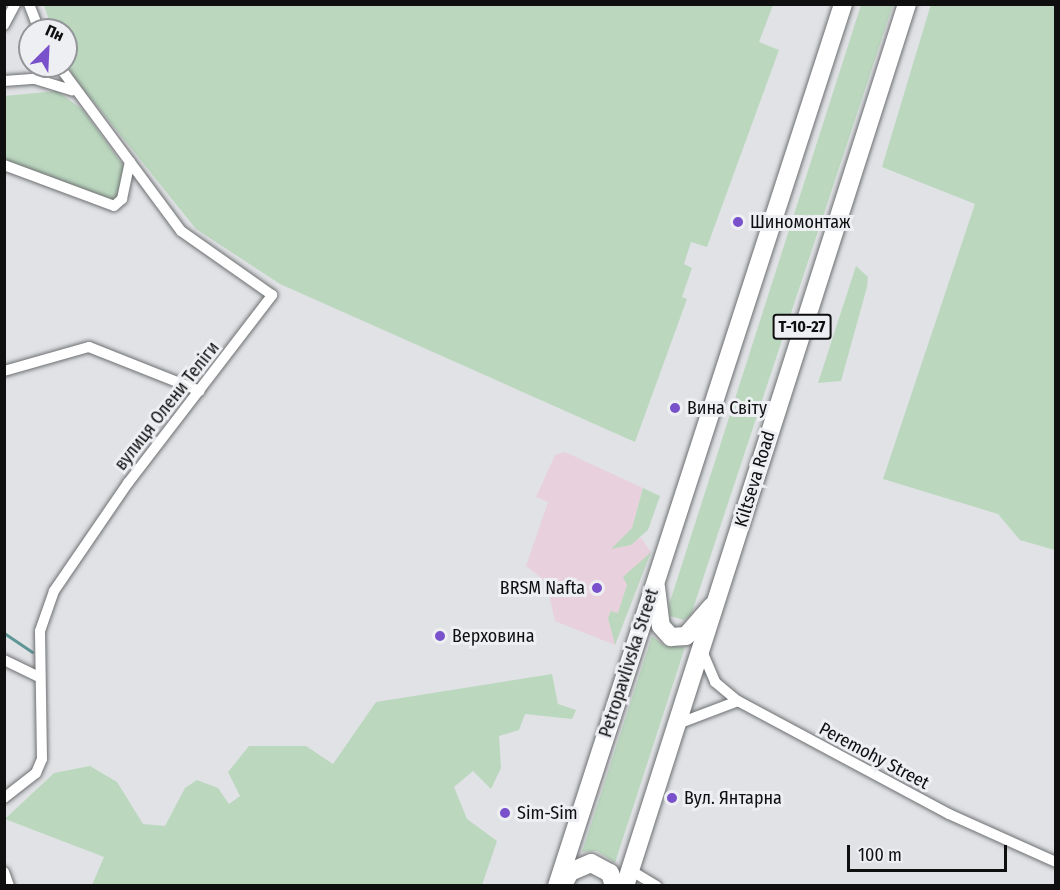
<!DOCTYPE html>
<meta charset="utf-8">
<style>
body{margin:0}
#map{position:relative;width:1060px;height:890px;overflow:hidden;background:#e0e2e5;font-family:"Fira Sans Condensed",sans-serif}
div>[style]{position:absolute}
.commercial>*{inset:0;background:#e8d1dc}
.green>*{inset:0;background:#bbd8bf}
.stream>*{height:3px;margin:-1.5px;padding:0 1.5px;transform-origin:1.5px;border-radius:1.5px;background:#5e9698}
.roads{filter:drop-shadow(0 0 2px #6d6f71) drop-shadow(0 0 2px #6d6f71)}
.minor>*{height:10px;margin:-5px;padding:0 5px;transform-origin:5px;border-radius:5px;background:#fff}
.trunk>*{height:18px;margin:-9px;padding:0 9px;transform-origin:9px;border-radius:9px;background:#fff}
.dots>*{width:16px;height:16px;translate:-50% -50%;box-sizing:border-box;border:3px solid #edeff2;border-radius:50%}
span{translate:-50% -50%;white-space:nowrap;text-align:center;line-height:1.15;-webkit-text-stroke:6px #edeff2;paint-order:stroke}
.shield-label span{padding:2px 4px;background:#edeff2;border:2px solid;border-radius:4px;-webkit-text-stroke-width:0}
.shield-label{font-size:16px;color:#0f0f10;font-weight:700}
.poi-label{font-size:18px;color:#0f0f10}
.left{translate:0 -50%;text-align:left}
.right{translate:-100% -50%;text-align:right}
.street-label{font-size:18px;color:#0f0f10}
.frame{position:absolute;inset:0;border:6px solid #0f0f10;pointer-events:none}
.north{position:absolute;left:18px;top:18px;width:60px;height:60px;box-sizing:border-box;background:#edeff2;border:2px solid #949598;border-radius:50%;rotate:24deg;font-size:16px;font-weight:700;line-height:24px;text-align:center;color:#0f0f10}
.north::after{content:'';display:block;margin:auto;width:21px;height:27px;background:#7952cb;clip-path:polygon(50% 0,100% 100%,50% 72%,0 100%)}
.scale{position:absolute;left:847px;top:845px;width:160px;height:27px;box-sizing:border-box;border:3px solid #0f0f10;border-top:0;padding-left:8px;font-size:18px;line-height:21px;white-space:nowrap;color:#0f0f10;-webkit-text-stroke:4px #edeff2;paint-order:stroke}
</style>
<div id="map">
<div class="commercial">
<div style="clip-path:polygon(565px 452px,643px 488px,632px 528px,618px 546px,641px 538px,651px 552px,615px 645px,555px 621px,546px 582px,526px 566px,548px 502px,536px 497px,555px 455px)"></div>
</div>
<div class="green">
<div style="clip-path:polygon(931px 4px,1055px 5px,1055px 550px,1020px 540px,998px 514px,883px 479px,975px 204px,882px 167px)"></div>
<div style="clip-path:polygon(44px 5px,773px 5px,759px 42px,779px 50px,707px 247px,691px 242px,684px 264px,692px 268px,682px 297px,687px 299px,635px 442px,280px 284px,196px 229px,73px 76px,66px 60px,66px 30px,52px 30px)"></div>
<div style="clip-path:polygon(861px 5px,893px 5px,691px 615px,684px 620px,670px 616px,669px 605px)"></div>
<div style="clip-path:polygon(57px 91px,83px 110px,124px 167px,119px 202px,5px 163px,4px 96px)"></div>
<div style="clip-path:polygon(856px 266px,868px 277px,867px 287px,841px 381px,818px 383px)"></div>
<div style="clip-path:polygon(643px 488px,660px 496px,648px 530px,631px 545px,611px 549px,632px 528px)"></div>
<div style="clip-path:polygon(651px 552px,615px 645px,608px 618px,611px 611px,618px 613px,627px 585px,623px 577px)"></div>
<div style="clip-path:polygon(652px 636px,665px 646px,685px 647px,615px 863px,597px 851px,582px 852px)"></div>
<div style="clip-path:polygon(552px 674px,558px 704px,576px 710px,572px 719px,525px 714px,519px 730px,499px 736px,501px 768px,491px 789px,473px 771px,454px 787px,467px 819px,497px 841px,482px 885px,92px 885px,104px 857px,5px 819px,54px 773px,90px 766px,117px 782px,143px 824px,165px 826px,185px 788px,197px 780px,218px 788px,229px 804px,240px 796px,228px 772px,249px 746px,306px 746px,333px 764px,376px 702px)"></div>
</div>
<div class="stream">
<div style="left:4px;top:633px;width:34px;rotate:34deg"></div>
</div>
<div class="roads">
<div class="minor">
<div style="left:29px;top:4px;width:28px;rotate:69deg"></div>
<div style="left:4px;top:25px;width:24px;rotate:-62deg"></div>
<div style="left:4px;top:81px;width:31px;rotate:-4deg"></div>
<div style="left:35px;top:79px;width:39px;rotate:17deg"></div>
<div style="left:4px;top:165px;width:117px;rotate:20.4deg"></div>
<div style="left:114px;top:206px;width:11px;rotate:-41deg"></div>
<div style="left:122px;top:199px;width:38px;rotate:-78deg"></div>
<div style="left:4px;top:371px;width:88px;rotate:-15.8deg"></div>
<div style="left:89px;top:347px;width:119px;rotate:21.6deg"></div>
<div style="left:702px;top:651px;width:34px;rotate:67deg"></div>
<div style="left:715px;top:682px;width:30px;rotate:40deg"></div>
<div style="left:738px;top:701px;width:239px;rotate:28.2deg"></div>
<div style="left:949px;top:814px;width:117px;rotate:24.2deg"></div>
<div style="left:4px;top:660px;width:39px;rotate:26deg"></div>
<div style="left:680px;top:723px;width:62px;rotate:-20.8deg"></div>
<div style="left:4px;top:798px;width:41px;rotate:-38deg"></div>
<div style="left:36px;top:773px;width:15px;rotate:-67deg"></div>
<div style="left:42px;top:759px;width:128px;rotate:-90.9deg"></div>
<div style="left:40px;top:631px;width:42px;rotate:-70.7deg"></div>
<div style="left:54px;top:591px;width:131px;rotate:-55.6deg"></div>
<div style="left:128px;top:483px;width:237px;rotate:-52.5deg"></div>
<div style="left:272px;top:295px;width:111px;rotate:-144.9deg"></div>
<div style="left:181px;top:231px;width:205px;rotate:-126.5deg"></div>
<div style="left:630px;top:870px;width:31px;rotate:31deg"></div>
<div style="left:4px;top:872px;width:15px;rotate:70deg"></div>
</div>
<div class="trunk">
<div style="left:656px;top:587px;width:39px;rotate:83deg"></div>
<div style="left:661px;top:626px;width:15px;rotate:48deg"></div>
<div style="left:671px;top:637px;width:15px;rotate:-4deg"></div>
<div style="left:686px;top:636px;width:40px;rotate:-49deg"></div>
<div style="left:563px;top:885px;width:15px;rotate:-62deg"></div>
<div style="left:570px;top:872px;width:23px;rotate:-23deg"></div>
<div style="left:591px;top:863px;width:21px;rotate:28deg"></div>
<div style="left:610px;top:873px;width:14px;rotate:73deg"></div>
<div style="left:557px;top:886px;width:927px;rotate:-72.03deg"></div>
<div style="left:625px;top:886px;width:926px;rotate:-72.27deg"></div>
</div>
</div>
<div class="dots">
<div style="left:738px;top:222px;background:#7952cb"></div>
<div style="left:675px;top:408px;background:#7952cb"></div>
<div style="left:597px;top:588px;background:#7952cb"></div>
<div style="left:440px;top:636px;background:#7952cb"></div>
<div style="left:672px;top:798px;background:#7952cb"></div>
<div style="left:505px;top:813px;background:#7952cb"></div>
</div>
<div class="shield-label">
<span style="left:802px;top:327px">Т-10-27</span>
</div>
<div class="poi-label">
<span class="left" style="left:750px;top:222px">Шиномонтаж</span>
<span class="left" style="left:687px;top:408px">Вина Світу</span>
<span class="right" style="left:585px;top:588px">BRSM Nafta</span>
<span class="left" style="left:452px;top:636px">Верховина</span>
<span class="left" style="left:684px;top:798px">Вул. Янтарна</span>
<span class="left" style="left:517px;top:813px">Sim-Sim</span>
</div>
<div class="street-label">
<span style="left:167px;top:406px;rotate:-52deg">вулиця Олени Теліги</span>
<span style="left:755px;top:479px;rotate:-73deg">Kiltseva Road</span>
<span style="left:629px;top:663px;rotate:-72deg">Petropavlivska Street</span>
<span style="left:874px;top:756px;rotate:28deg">Peremohy Street</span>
</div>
<div class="frame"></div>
<div class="north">Пн</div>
<div class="scale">100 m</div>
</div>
